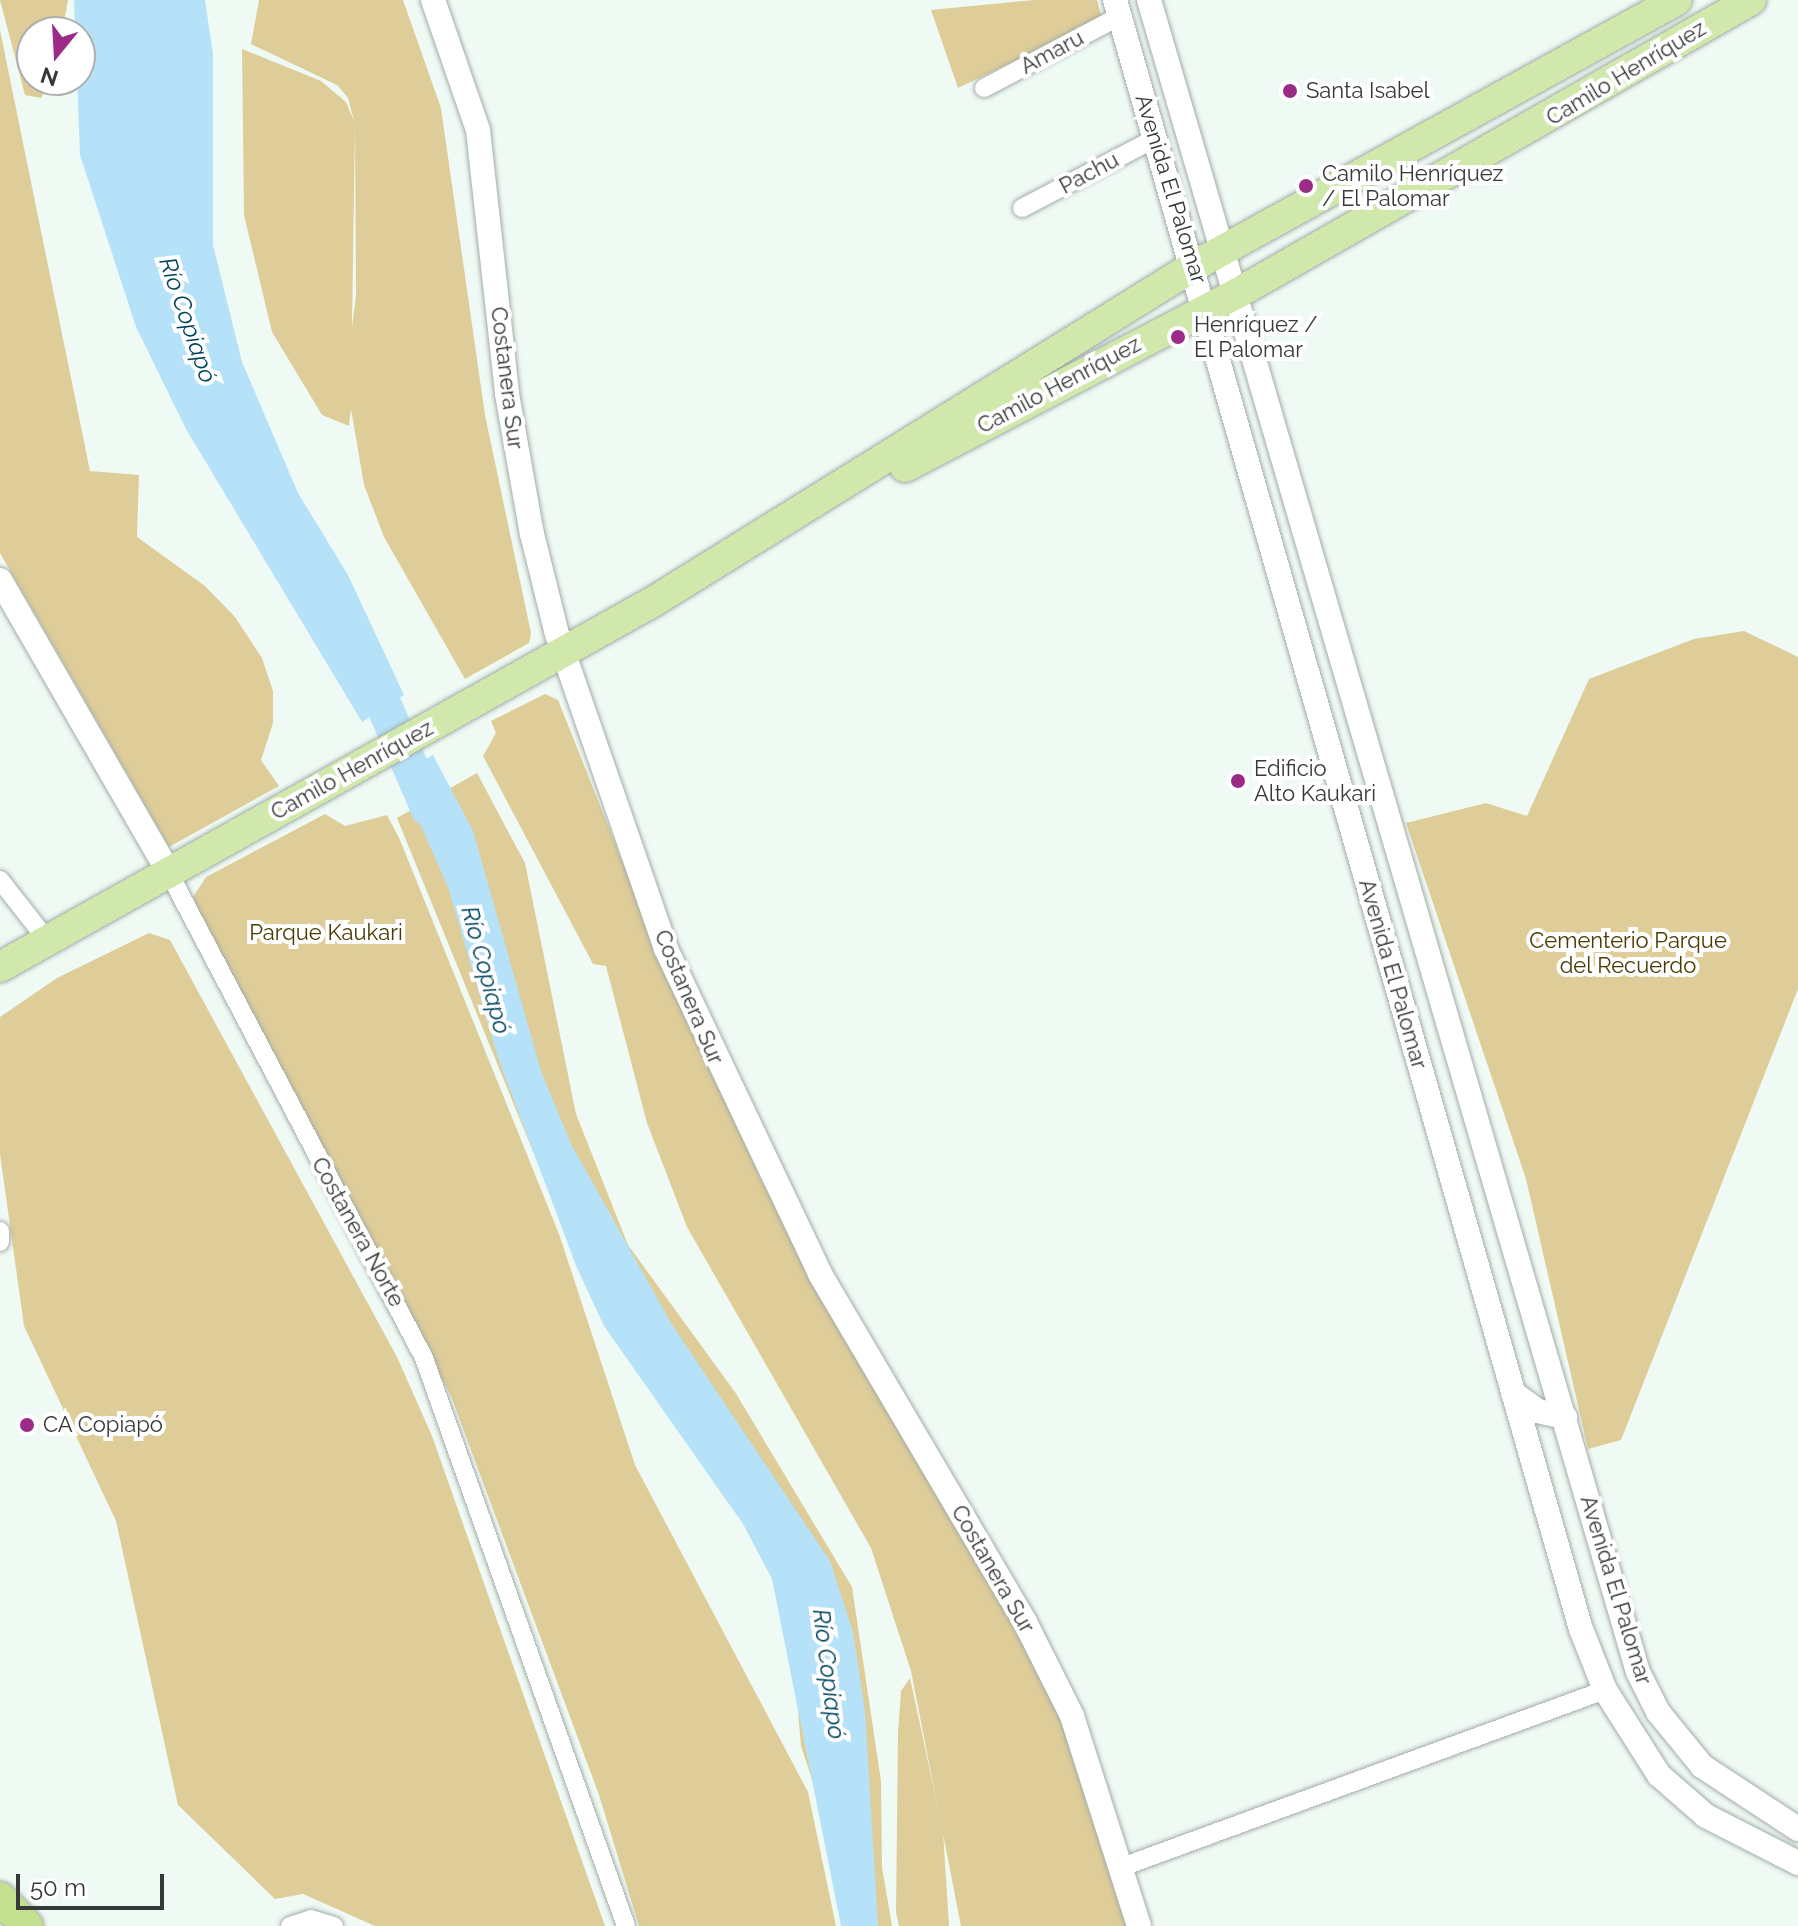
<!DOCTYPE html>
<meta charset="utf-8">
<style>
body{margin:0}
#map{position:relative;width:1798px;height:1926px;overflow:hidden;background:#f0faf4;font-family:Raleway,sans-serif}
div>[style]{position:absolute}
.green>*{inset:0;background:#decd99}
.water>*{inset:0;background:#b5e2f9}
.river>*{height:36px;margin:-18px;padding:0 18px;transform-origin:18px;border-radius:18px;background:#b5e2f9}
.roads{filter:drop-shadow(0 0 2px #a3aca7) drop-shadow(0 0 2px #a3aca7)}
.minor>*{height:18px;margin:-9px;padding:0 9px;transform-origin:9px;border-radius:9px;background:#fff}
.tertiary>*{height:24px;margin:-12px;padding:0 12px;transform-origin:12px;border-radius:12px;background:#fff}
.primary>*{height:30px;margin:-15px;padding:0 15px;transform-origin:15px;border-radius:15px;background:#d1e8ac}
.trunk>*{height:32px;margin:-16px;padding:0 16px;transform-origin:16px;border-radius:16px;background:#c2e090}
.dots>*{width:22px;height:22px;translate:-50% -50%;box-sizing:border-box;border:4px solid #fff;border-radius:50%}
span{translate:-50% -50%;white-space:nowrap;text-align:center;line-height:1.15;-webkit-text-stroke:8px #fff;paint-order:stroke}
.street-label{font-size:22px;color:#353937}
.poi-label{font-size:22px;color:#353937}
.left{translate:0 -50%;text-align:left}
.park-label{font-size:22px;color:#4a3a00}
.water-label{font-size:24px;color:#00445e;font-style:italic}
.north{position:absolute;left:16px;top:16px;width:80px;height:80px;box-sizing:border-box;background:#fff;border:2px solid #aeb0af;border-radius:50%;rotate:198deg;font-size:22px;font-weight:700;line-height:32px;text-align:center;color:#353937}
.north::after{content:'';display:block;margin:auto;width:28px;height:36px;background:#9c2b88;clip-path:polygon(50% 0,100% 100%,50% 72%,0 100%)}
.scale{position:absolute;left:16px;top:1874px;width:148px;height:36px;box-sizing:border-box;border:4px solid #353937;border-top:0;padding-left:10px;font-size:24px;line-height:28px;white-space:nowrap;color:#353937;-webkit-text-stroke:6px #fff;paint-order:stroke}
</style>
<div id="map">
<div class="green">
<div style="clip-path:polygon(0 0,68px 0,62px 32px,32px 32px,32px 80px,51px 80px,41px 98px,25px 95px)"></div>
<div style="clip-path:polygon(evenodd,259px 0,403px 0,441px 108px,485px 415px,531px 633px,529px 643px,465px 679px,384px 537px,364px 485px,351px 409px,349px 426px,322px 415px,272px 332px,244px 215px,242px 49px,321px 81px,346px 102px,354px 121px,348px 98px,337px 85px,251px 44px,259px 0,355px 125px,356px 296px,352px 327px,352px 326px,355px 125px)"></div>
<div style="clip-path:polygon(1034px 0,1097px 0,1102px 19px,958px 88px,931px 10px)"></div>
<div style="clip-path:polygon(0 30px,90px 471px,139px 475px,137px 537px,205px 586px,235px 617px,262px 658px,273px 691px,273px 723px,261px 760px,279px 786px,169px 847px,0 553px)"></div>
<div style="clip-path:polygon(1744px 631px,1798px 657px,1798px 989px,1621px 1440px,1588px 1449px,1526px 1179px,1406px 823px,1486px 803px,1527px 816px,1589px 679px,1694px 639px)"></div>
<div style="clip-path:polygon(545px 694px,558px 700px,678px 1001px,763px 1183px,1066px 1718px,1127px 1926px,961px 1926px,911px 1671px,871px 1548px,687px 1227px,647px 1123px,606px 966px,593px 964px,483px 756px,496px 733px,491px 721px)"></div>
<div style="clip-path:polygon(477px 773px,525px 863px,576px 1114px,628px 1245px,735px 1392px,852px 1587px,881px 1781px,882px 1867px,892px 1926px,845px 1926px,823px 1813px,801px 1746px,790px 1617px,746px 1516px,563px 1225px,397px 818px)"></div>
<div style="clip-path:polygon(325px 814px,345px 826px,387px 815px,400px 840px,559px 1234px,635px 1465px,808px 1792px,836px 1926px,639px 1926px,599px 1795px,451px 1396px,195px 911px,193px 897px,206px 877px)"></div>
<div style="clip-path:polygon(149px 933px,170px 940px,397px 1357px,432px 1436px,605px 1926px,375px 1926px,303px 1894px,275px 1899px,178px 1805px,116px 1521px,24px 1326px,0 1154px,0 1017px,57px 978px)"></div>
<div style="clip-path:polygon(910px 1678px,943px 1831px,949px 1926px,899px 1926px,896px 1912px,898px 1732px,901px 1691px)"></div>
</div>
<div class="water">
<div style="clip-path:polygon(74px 0,205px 0,213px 54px,213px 245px,242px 362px,298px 493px,348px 575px,404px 695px,362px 722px,186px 429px,136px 327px,80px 155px)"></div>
<div style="clip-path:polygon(433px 755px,473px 831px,541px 1071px,571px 1144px,671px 1323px,830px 1561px,853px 1632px,865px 1711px,878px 1926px,841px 1926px,772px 1579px,743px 1524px,604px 1326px,577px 1268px,498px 1058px,448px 887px,398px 774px)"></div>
</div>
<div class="river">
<div style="left:365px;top:662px;width:160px;rotate:66.5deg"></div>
</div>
<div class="roads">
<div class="minor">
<div style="left:984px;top:88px;width:154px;rotate:-27.9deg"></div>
<div style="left:1022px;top:208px;width:151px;rotate:-27.6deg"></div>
<div style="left:170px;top:875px;width:546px;rotate:62.26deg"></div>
<div style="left:424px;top:1358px;width:603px;rotate:70.42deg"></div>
<div style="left:0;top:880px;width:76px;rotate:51.9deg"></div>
<div style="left:0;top:1231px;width:11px;rotate:90deg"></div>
<div style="left:1122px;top:1867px;width:514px;rotate:-20.13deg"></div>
<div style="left:290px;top:1926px;width:22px;rotate:-18deg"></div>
<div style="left:311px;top:1919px;width:24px;rotate:17deg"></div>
</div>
<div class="tertiary">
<div style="left:433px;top:0;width:138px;rotate:70.9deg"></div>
<div style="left:478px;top:130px;width:266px;rotate:83.7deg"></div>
<div style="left:507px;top:394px;width:142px;rotate:79.9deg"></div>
<div style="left:532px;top:534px;width:103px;rotate:76deg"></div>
<div style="left:557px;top:634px;width:333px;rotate:70.9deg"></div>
<div style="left:666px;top:949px;width:360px;rotate:64.6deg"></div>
<div style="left:820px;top:1274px;width:404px;rotate:59.5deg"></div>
<div style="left:1025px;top:1622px;width:105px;rotate:63.4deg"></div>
<div style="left:1072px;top:1716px;width:220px;rotate:72.3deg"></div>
<div style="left:1115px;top:0;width:1694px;rotate:74.04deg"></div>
<div style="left:1581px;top:1629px;width:66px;rotate:68.5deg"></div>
<div style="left:1605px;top:1690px;width:101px;rotate:57.6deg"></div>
<div style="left:1659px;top:1775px;width:62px;rotate:41.1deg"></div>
<div style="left:1706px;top:1816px;width:103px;rotate:27.1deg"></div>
<div style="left:1149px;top:0;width:1742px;rotate:73.7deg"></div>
<div style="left:1638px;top:1672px;width:45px;rotate:63.4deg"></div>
<div style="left:1658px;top:1712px;width:70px;rotate:50.8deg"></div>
<div style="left:1702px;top:1766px;width:115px;rotate:33.3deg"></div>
<div style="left:0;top:580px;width:340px;rotate:60deg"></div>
<div style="left:1513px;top:1393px;width:31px;rotate:36deg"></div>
<div style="left:1538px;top:1411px;width:28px;rotate:13deg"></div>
</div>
<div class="primary">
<div style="left:905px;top:467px;width:373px;rotate:-27.6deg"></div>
<div style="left:1236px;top:294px;width:593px;rotate:-29.72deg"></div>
<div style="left:0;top:967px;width:752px;rotate:-29.22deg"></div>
<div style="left:656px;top:600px;width:633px;rotate:-31.83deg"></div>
<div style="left:1194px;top:266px;width:551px;rotate:-28.84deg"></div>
</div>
<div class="trunk">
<div style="left:0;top:1898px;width:39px;rotate:46deg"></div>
</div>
</div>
<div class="dots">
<div style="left:1290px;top:91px;background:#9c2b88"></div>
<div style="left:1306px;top:186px;background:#9c2b88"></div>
<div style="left:1178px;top:337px;background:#9c2b88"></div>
<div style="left:1238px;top:781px;background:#9c2b88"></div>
<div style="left:27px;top:1425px;background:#9c2b88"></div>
</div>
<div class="street-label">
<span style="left:1052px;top:52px;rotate:-28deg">Amaru</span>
<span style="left:1626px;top:73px;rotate:-31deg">Camilo Henríquez</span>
<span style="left:1089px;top:173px;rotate:-28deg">Pachu</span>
<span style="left:1171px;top:189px;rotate:73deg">Avenida El Palomar</span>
<span style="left:507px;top:378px;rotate:83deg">Costanera Sur</span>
<span style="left:1059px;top:385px;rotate:-28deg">Camilo Henríquez</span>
<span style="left:352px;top:770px;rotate:-29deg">Camilo Henríquez</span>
<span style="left:1393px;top:974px;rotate:74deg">Avenida El Palomar</span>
<span style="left:689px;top:997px;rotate:67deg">Costanera Sur</span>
<span style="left:358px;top:1232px;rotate:61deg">Costanera Norte</span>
<span style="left:993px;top:1569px;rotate:60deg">Costanera Sur</span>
<span style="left:1616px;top:1590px;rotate:73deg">Avenida El Palomar</span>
</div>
<div class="poi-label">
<span class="left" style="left:1306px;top:91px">Santa Isabel</span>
<span class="left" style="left:1322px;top:186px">Camilo Henríquez<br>/ El Palomar</span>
<span class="left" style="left:1194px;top:337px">Henríquez /<br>El Palomar</span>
<span class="left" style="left:1254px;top:781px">Edificio<br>Alto Kaukari</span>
<span class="left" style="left:43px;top:1425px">CA Copiapó</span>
</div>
<div class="park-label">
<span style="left:326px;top:933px">Parque Kaukari</span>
<span style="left:1628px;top:953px">Cementerio Parque<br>del Recuerdo</span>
</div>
<div class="water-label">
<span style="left:188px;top:320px;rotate:71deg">Río Copiapó</span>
<span style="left:486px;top:970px;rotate:75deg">Río Copiapó</span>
<span style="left:829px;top:1674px;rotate:83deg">Río Copiapó</span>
</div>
<div class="north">N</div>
<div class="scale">50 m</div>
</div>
